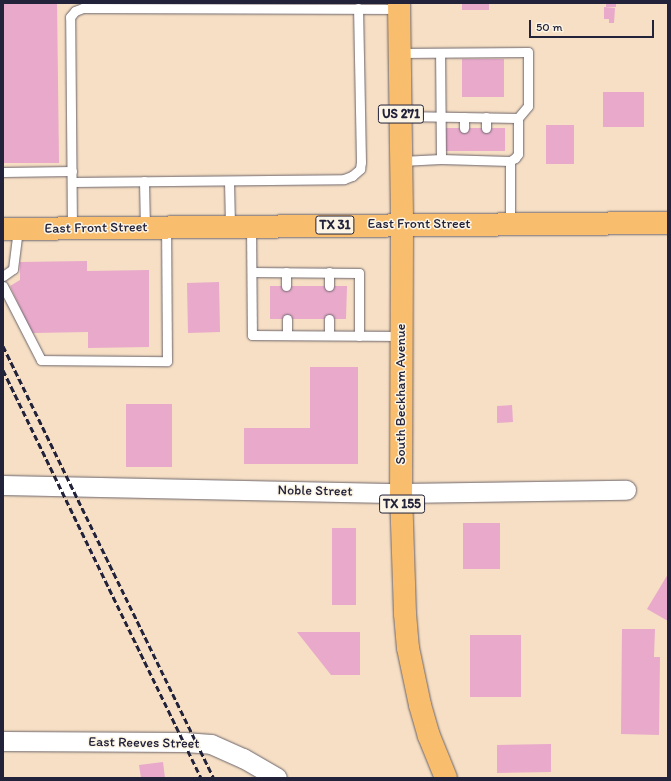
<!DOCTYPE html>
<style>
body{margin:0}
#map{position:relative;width:671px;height:781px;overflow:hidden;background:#f6dfc4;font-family:Itim,sans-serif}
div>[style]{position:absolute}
.building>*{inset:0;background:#e8a9cb}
.roads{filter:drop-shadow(0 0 1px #6c646b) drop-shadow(0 0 1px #6c646b)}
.service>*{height:9px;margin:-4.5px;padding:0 4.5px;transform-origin:4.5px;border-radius:4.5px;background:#fff}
.minor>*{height:19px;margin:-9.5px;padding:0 9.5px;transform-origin:9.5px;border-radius:9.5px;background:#fff}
.primary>*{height:22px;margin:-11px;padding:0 11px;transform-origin:11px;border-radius:11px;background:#f9be6d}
.rail>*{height:3px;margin-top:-1.5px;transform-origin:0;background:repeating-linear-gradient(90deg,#22223b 0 6px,transparent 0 9px)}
span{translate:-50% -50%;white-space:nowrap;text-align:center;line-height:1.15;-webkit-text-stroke:3px #fcf5e5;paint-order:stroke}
.shield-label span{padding:1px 3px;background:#fcf5e5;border:1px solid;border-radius:3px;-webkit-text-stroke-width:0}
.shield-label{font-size:13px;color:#22223b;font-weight:700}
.street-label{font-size:14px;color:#22223b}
.frame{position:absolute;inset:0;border:4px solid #22223b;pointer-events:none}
.scale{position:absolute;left:529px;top:20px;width:125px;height:18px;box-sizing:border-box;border:2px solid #22223b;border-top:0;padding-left:5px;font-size:12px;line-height:14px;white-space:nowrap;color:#22223b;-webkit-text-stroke:3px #fcf5e5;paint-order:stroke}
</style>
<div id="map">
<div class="building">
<div style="clip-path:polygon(3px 3px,57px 3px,59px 163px,3px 163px)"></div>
<div style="clip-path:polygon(462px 3px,489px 3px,489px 10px,462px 10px)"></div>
<div style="clip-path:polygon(606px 3px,616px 3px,616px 7px,606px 7px)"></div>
<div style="clip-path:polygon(604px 7px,615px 8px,614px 23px,609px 23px,609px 19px,604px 19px)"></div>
<div style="clip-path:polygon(462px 59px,504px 59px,504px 97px,462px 97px)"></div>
<div style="clip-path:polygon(603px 92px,644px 92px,644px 127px,603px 127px)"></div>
<div style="clip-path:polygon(546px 125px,574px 125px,574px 164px,546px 164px)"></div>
<div style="clip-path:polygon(444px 128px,505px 128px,505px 151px,444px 151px)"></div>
<div style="clip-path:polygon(87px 261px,87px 271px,149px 270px,149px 347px,88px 348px,88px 332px,32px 333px,10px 286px,20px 280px,20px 262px)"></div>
<div style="clip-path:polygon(219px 282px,220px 332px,188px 333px,187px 283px)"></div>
<div style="clip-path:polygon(270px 286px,347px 286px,346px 319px,270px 319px)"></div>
<div style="clip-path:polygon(310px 367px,358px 367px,358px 464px,244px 464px,244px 428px,310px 428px)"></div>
<div style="clip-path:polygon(126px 404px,172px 404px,172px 467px,126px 467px)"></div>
<div style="clip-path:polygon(512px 405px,513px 422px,497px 423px,497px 406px)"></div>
<div style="clip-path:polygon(463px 523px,500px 523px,500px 569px,463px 569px)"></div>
<div style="clip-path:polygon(332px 528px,356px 528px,356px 605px,332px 605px)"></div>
<div style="clip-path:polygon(668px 574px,668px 621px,647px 609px)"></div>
<div style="clip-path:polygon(622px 629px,655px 629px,654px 657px,660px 657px,659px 735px,621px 734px)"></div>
<div style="clip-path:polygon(297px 632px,360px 632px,360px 675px,331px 675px)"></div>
<div style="clip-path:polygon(470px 635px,521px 635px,521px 697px,470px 697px)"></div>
<div style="clip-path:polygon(551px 744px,551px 772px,497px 773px,497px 745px)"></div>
<div style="clip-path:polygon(163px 762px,165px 778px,141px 778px,139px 765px)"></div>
</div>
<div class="roads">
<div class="service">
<div style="left:400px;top:53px;width:128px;rotate:-0.4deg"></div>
<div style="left:528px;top:52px;width:54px;rotate:90deg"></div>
<div style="left:528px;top:106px;width:16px;rotate:130deg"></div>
<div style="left:518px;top:118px;width:117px;rotate:-179deg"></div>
<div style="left:464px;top:128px;width:11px;rotate:-90deg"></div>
<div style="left:486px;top:128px;width:11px;rotate:-90deg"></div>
<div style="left:441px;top:159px;width:69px;rotate:1.7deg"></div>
<div style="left:510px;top:161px;width:63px;rotate:90deg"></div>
<div style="left:401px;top:161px;width:40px;rotate:-2.9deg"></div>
<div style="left:441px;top:159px;width:106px;rotate:-90.5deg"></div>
<div style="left:510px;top:161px;width:6px;rotate:-31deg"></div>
<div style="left:515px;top:158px;width:5px;rotate:-53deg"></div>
<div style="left:518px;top:154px;width:36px;rotate:-90deg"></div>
<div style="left:3px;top:172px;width:69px;rotate:-0.8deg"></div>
<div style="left:144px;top:181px;width:46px;rotate:88.8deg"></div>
<div style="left:229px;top:181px;width:45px;rotate:88.7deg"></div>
<div style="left:72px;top:182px;width:272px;rotate:-0.6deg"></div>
<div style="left:344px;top:179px;width:9px;rotate:-21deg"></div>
<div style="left:352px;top:176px;width:11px;rotate:-41deg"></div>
<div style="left:360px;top:169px;width:7px;rotate:-82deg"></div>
<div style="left:361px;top:162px;width:154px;rotate:-91.1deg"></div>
<div style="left:251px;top:226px;width:109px;rotate:89.5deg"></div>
<div style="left:252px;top:335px;width:150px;rotate:0.4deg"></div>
<div style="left:72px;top:228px;width:211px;rotate:-90.5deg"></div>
<div style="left:70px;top:17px;width:8px;rotate:-50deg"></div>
<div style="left:75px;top:11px;width:9px;rotate:-21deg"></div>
<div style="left:83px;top:8px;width:316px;rotate:0.2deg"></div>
<div style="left:252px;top:272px;width:107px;rotate:0.5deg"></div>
<div style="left:359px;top:273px;width:63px;rotate:90deg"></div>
<div style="left:286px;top:272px;width:14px;rotate:90deg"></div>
<div style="left:329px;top:272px;width:14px;rotate:90deg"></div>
<div style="left:3px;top:276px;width:12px;rotate:-35deg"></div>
<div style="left:13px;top:269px;width:40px;rotate:-82.9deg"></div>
<div style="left:3px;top:286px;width:83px;rotate:62.8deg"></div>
<div style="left:41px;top:360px;width:126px;rotate:0.5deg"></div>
<div style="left:167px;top:361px;width:134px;rotate:-90.4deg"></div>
<div style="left:287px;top:319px;width:16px;rotate:90deg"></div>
<div style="left:329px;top:319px;width:16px;rotate:90deg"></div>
</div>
<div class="minor">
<div style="left:3px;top:485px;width:398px;rotate:1.2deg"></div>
<div style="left:401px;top:493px;width:225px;rotate:-0.8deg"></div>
<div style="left:3px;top:741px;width:181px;rotate:0.3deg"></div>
<div style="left:184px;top:742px;width:27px;rotate:4deg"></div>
<div style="left:211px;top:744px;width:35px;rotate:24deg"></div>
<div style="left:243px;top:758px;width:39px;rotate:30deg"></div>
</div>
<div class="primary">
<div style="left:399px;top:3px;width:221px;rotate:89.2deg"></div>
<div style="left:402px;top:224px;width:269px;rotate:90.2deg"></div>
<div style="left:401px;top:493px;width:121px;rotate:88.1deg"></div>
<div style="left:405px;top:614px;width:34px;rotate:85deg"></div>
<div style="left:408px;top:648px;width:58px;rotate:78.1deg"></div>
<div style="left:420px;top:705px;width:32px;rotate:74deg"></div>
<div style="left:429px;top:736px;width:45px;rotate:68deg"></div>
<div style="left:3px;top:229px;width:665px;rotate:-0.52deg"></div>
</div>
</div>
<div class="rail">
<div style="left:3px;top:346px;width:481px;rotate:64deg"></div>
<div style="left:3px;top:370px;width:454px;rotate:64.1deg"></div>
</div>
<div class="shield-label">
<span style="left:401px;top:114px">US 271</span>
<span style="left:335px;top:225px">TX 31</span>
<span style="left:402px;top:504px">TX 155</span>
</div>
<div class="street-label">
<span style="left:419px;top:224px">East Front Street</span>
<span style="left:96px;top:228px;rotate:-1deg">East Front Street</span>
<span style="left:401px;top:394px;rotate:-90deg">South Beckham Avenue</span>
<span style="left:315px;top:491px;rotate:1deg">Noble Street</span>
<span style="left:144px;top:743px;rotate:1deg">East Reeves Street</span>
</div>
<div class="frame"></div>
<div class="scale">50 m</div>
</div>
